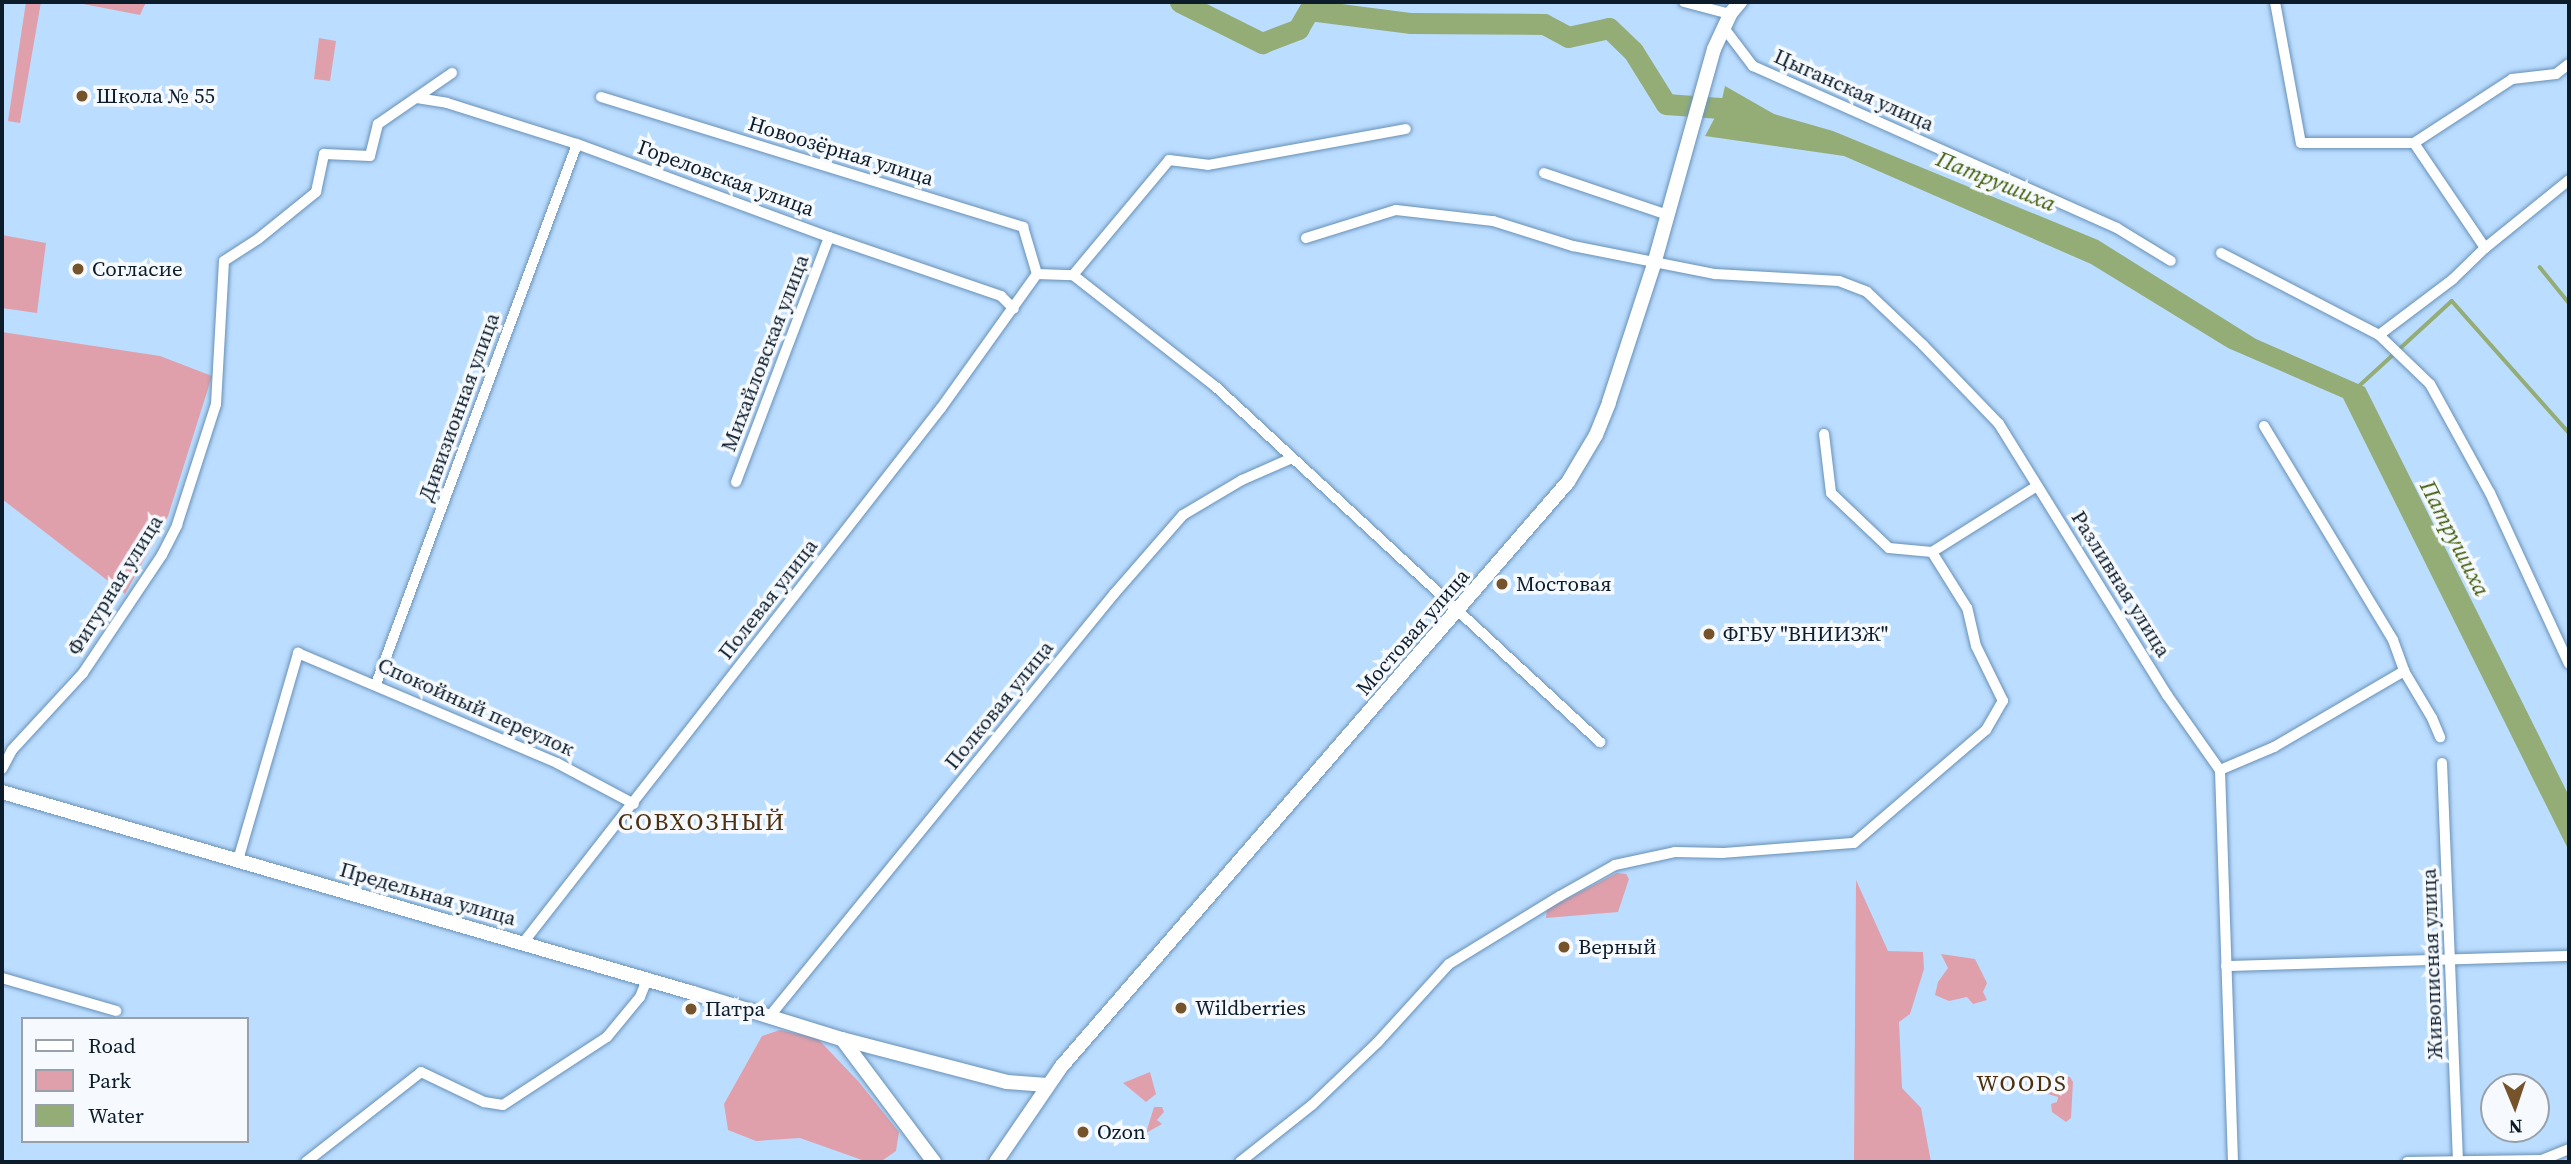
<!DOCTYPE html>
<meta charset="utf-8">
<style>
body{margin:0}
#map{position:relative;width:2571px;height:1164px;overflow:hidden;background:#bdf;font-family:"Source Serif 4",serif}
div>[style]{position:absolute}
.green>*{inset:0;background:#e0a0ab}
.water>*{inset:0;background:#94ad76}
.stream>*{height:3.5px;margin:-1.75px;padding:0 1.75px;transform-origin:1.75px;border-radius:1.75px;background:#94ad76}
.river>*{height:21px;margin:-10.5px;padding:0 10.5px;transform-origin:10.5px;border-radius:10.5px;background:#94ad76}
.roads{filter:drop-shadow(0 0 2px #6891b7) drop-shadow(0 0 2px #6891b7)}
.minor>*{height:10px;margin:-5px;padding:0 5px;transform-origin:5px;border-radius:5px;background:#fff}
.tertiary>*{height:14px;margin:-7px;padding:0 7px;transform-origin:7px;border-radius:7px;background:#fff}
.dots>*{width:19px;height:19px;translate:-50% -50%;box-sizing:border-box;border:4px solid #f6fafe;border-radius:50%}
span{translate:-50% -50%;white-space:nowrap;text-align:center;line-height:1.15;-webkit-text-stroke:7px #f6fafe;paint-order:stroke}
.street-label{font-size:21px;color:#0c1c2b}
.poi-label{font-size:21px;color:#0c1c2b}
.left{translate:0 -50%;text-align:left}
.water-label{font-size:23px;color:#3f5b05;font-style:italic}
.neighbourhood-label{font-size:23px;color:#4c3111;letter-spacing:2px}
.quarter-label{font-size:24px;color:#4c3111;letter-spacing:2px}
.frame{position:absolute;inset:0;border:4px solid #0c1c2b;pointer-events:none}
.legend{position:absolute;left:21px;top:1017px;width:228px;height:126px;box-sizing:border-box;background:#f6fafe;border:2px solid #98a1aa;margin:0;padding:9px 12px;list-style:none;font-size:21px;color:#0c1c2b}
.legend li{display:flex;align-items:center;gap:14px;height:35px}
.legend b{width:35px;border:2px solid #98a1aa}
.north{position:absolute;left:2480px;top:1073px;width:70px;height:70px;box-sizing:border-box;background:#f6fafe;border:2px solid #98a1aa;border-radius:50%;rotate:178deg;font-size:19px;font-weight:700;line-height:28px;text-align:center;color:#0c1c2b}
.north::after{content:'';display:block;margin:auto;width:24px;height:32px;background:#75532b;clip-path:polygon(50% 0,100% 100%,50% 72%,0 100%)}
</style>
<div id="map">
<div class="green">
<div style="clip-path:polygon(26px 2px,41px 2px,20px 123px,8px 121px)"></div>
<div style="clip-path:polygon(73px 2px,146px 2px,140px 15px)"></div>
<div style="clip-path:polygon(319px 38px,336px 41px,330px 81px,314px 79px)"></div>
<div style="clip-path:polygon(2px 235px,46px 243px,37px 313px,2px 308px)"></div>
<div style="clip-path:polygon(2px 332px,160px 356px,212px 376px,168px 516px,125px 594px,2px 499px)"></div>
<div style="clip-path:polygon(1617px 873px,1626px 874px,1629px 879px,1618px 912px,1546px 918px,1547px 909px)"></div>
<div style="clip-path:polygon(1856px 880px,1888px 951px,1923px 952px,1924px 969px,1910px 1014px,1899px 1022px,1902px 1088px,1921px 1108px,1931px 1162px,1854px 1162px)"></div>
<div style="clip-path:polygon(1941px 954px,1975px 959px,1987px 983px,1983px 992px,1987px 1000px,1973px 1004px,1967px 997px,1949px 1001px,1935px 995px,1938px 982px,1948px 968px)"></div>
<div style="clip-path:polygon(780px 1030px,817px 1038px,858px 1081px,899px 1132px,896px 1151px,883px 1160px,862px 1160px,800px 1138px,756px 1141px,728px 1130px,724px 1104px,762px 1036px)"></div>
<div style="clip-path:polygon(1150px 1072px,1156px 1094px,1146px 1102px,1123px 1083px)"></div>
<div style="clip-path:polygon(2058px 1074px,2070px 1077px,2073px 1082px,2071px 1118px,2066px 1122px,2052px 1112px,2051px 1104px,2057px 1102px,2058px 1097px,2048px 1094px,2053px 1077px)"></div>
<div style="clip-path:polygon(1154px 1107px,1162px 1107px,1164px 1112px,1157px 1120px,1162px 1124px,1146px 1133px)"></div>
</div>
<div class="water">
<div style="clip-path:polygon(1725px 86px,1774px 114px,1833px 131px,2098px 240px,2256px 339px,2365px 387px,2569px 796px,2569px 851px,2343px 398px,2228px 348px,2091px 264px,1844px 156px,1705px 136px,1720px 108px)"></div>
</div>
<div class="stream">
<div style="left:2540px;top:267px;width:46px;rotate:51.1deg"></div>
<div style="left:2358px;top:387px;width:127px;rotate:-42.5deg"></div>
<div style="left:2452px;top:301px;width:176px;rotate:48.4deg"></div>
</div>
<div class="river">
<div style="left:1180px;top:2px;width:92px;rotate:26.6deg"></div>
<div style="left:1262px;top:43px;width:39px;rotate:-21deg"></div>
<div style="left:1298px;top:29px;width:22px;rotate:-60deg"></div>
<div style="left:1309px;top:10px;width:103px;rotate:7.3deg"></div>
<div style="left:1411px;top:23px;width:133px;rotate:0.4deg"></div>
<div style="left:1544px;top:24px;width:27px;rotate:28deg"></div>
<div style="left:1568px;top:37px;width:42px;rotate:-12.4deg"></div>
<div style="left:1609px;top:28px;width:33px;rotate:44deg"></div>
<div style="left:1633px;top:51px;width:62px;rotate:58.1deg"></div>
<div style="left:1666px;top:104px;width:54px;rotate:4.2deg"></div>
<div style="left:1720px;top:108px;width:28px;rotate:18deg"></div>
</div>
<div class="roads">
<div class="minor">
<div style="left:1684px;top:2px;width:48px;rotate:14.6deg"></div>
<div style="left:2275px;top:2px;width:143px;rotate:79.6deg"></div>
<div style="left:2301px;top:143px;width:113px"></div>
<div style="left:2414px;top:143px;width:127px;rotate:55.9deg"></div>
<div style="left:2485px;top:248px;width:108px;rotate:-39deg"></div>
<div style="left:1724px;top:28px;width:48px;rotate:52.7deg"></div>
<div style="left:1753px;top:66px;width:398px;rotate:24deg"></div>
<div style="left:2117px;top:228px;width:63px;rotate:31.4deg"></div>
<div style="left:601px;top:97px;width:442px;rotate:17.1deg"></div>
<div style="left:1023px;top:227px;width:49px;rotate:73.4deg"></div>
<div style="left:417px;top:98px;width:30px;rotate:9deg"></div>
<div style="left:447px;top:103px;width:136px;rotate:17.5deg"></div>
<div style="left:577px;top:144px;width:269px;rotate:20.3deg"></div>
<div style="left:829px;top:237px;width:182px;rotate:18.9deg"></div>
<div style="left:1001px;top:296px;width:18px;rotate:45deg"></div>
<div style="left:2414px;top:143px;width:117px;rotate:-33.1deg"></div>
<div style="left:2512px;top:79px;width:44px;rotate:-6.5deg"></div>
<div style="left:2556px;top:74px;width:16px;rotate:-38deg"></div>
<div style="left:1544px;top:173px;width:128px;rotate:18.7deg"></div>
<div style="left:1306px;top:238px;width:94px;rotate:-17.3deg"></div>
<div style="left:1396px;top:210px;width:98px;rotate:6.5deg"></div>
<div style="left:1493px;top:221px;width:84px;rotate:17.4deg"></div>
<div style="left:1573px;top:246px;width:145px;rotate:11.2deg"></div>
<div style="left:1715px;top:274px;width:124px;rotate:3.2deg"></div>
<div style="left:1839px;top:281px;width:30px;rotate:21deg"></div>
<div style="left:1867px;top:292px;width:77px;rotate:43.4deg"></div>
<div style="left:1923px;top:345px;width:110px;rotate:46.1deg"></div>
<div style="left:1999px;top:424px;width:319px;rotate:58.2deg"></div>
<div style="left:2167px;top:695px;width:92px;rotate:54.8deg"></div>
<div style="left:2220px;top:770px;width:392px;rotate:88.1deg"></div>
<div style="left:2221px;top:253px;width:178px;rotate:27.4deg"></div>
<div style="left:2379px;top:335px;width:71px;rotate:43.9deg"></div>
<div style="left:2430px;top:384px;width:124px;rotate:61.2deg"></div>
<div style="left:2490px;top:493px;width:188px;rotate:65.2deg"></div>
<div style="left:1037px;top:274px;width:36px;rotate:2deg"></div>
<div style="left:1073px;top:275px;width:183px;rotate:38.1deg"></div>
<div style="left:1217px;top:388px;width:522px;rotate:42.75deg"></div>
<div style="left:1073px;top:275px;width:150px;rotate:-50.1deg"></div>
<div style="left:1169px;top:160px;width:39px;rotate:7deg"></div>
<div style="left:1208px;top:165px;width:201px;rotate:-10.3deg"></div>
<div style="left:2379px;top:335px;width:93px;rotate:-37.1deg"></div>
<div style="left:2453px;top:279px;width:45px;rotate:-44.1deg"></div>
<div style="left:2264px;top:426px;width:250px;rotate:58.9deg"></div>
<div style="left:2393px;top:640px;width:33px;rotate:70deg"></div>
<div style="left:2404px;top:671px;width:55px;rotate:59.2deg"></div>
<div style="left:2432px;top:718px;width:21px;rotate:67deg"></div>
<div style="left:1824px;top:434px;width:59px;rotate:83.2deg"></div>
<div style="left:1831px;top:493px;width:80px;rotate:43.5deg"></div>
<div style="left:1889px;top:548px;width:43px;rotate:5.3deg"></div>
<div style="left:1932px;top:552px;width:124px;rotate:-32.2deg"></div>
<div style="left:736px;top:482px;width:262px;rotate:-69.2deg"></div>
<div style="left:376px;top:684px;width:576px;rotate:-69.58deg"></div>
<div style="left:2442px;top:763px;width:399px;rotate:87.7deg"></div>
<div style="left:2px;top:769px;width:21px;rotate:-62deg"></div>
<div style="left:12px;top:750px;width:105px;rotate:-47.3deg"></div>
<div style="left:83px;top:673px;width:142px;rotate:-56.2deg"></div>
<div style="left:162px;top:555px;width:34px;rotate:-63deg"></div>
<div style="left:177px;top:525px;width:127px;rotate:-72.1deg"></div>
<div style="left:216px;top:404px;width:143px;rotate:-86.8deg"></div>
<div style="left:224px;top:261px;width:40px;rotate:-32.9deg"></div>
<div style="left:258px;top:239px;width:75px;rotate:-39deg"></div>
<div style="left:316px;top:192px;width:39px;rotate:-78deg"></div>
<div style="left:324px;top:154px;width:46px;rotate:2.5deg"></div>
<div style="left:370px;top:156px;width:33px;rotate:-76deg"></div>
<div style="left:378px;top:124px;width:90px;rotate:-34.6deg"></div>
<div style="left:2220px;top:770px;width:59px;rotate:-23.1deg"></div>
<div style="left:2274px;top:747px;width:151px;rotate:-30.3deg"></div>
<div style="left:238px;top:860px;width:216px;rotate:-73.8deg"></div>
<div style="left:298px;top:653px;width:281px;rotate:23deg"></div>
<div style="left:557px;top:763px;width:87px;rotate:28deg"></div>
<div style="left:523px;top:943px;width:679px;rotate:-52deg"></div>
<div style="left:941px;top:408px;width:165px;rotate:-54.4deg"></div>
<div style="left:2226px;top:966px;width:343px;rotate:-1.7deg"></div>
<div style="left:2px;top:978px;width:119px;rotate:16.1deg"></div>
<div style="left:769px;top:1017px;width:546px;rotate:-50.8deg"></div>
<div style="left:1114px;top:594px;width:105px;rotate:-48.9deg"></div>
<div style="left:1183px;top:515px;width:69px;rotate:-30.7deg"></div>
<div style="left:1242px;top:480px;width:55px;rotate:-23.7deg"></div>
<div style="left:306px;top:1162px;width:146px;rotate:-38deg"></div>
<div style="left:421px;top:1072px;width:70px;rotate:25.5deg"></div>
<div style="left:484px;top:1102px;width:19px;rotate:9deg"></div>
<div style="left:503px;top:1105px;width:124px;rotate:-33.2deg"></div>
<div style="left:607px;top:1037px;width:52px;rotate:-50.5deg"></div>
<div style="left:640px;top:997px;width:18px;rotate:-68deg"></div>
<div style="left:1240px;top:1162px;width:92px;rotate:-38.4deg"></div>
<div style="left:1312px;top:1105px;width:91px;rotate:-43.7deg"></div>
<div style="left:1378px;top:1042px;width:105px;rotate:-47.7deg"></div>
<div style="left:1449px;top:964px;width:130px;rotate:-31.5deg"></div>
<div style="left:1560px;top:896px;width:63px;rotate:-29.4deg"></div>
<div style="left:1615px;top:865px;width:61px;rotate:-12.2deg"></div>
<div style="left:1675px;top:852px;width:48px;rotate:1.2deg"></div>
<div style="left:1723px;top:853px;width:131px;rotate:-4.4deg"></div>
<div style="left:1854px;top:843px;width:174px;rotate:-40.6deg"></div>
<div style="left:1986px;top:730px;width:34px;rotate:-60deg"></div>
<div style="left:2003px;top:701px;width:61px;rotate:-116.1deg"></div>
<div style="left:1976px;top:646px;width:39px;rotate:-103deg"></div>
<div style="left:1967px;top:608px;width:66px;rotate:-122deg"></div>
<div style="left:2407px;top:1162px;width:135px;rotate:-0.8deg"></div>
<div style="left:2542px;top:1160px;width:29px;rotate:-22deg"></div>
</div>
<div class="tertiary">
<div style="left:2px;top:792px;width:720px;rotate:16.22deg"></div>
<div style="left:693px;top:993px;width:156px;rotate:17.2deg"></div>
<div style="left:842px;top:1039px;width:171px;rotate:14.6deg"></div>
<div style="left:1007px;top:1082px;width:40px;rotate:4.3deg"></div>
<div style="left:842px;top:1039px;width:154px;rotate:53.2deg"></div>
<div style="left:996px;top:1162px;width:115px;rotate:-55.6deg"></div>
<div style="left:1061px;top:1067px;width:774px;rotate:-49.09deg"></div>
<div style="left:1568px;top:482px;width:55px;rotate:-59.2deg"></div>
<div style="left:1596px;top:435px;width:35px;rotate:-68deg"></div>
<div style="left:1609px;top:402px;width:145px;rotate:-71.9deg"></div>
<div style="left:1654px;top:264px;width:223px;rotate:-74.4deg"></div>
<div style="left:1714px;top:49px;width:38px;rotate:-65deg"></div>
<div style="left:1730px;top:14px;width:16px;rotate:-50deg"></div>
</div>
</div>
<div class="dots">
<div style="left:82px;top:96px;background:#75532b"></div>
<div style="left:78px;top:269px;background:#75532b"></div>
<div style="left:1502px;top:584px;background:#75532b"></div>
<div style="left:1709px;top:634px;background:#75532b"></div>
<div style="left:1564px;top:947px;background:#75532b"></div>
<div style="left:1181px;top:1008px;background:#75532b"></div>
<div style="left:691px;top:1009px;background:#75532b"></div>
<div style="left:1083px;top:1132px;background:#75532b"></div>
</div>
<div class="street-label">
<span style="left:1854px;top:90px;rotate:24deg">Цыганская улица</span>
<span style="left:841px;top:151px;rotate:17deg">Новоозёрная улица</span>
<span style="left:726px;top:178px;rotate:20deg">Гореловская улица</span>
<span style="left:765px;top:353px;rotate:-69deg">Михайловская улица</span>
<span style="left:459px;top:407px;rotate:-70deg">Дивизионная улица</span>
<span style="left:2121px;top:584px;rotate:58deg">Разливная улица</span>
<span style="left:115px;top:585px;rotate:-58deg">Фигурная улица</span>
<span style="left:768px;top:599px;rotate:-52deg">Полевая улица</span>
<span style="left:1413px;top:632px;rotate:-49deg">Мостовая улица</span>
<span style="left:999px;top:705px;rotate:-51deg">Полковая улица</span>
<span style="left:476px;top:707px;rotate:24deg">Спокойный переулок</span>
<span style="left:428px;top:894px;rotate:16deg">Предельная улица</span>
<span style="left:2432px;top:964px;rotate:-92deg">Живописная улица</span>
</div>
<div class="poi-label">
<span class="left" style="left:96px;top:96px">Школа № 55</span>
<span class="left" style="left:92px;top:269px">Согласие</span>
<span class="left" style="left:1516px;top:584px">Мостовая</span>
<span class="left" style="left:1723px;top:634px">ФГБУ "ВНИИЗЖ"</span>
<span class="left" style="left:1578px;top:947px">Верный</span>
<span class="left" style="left:1195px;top:1008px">Wildberries</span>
<span class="left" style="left:705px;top:1009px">Патра</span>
<span class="left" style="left:1097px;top:1132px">Ozon</span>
</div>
<div class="water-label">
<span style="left:1996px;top:181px;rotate:22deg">Патрушиха</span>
<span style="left:2455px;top:538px;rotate:63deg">Патрушиха</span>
</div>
<div class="neighbourhood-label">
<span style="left:2022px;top:1083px">WOODS</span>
</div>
<div class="quarter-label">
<span style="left:702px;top:822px">СОВХОЗНЫЙ</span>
</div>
<div class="frame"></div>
<ul class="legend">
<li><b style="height:9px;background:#fff"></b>Road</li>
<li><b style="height:19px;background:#e0a0ab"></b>Park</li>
<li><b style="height:19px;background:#94ad76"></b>Water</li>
</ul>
<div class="north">N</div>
</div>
